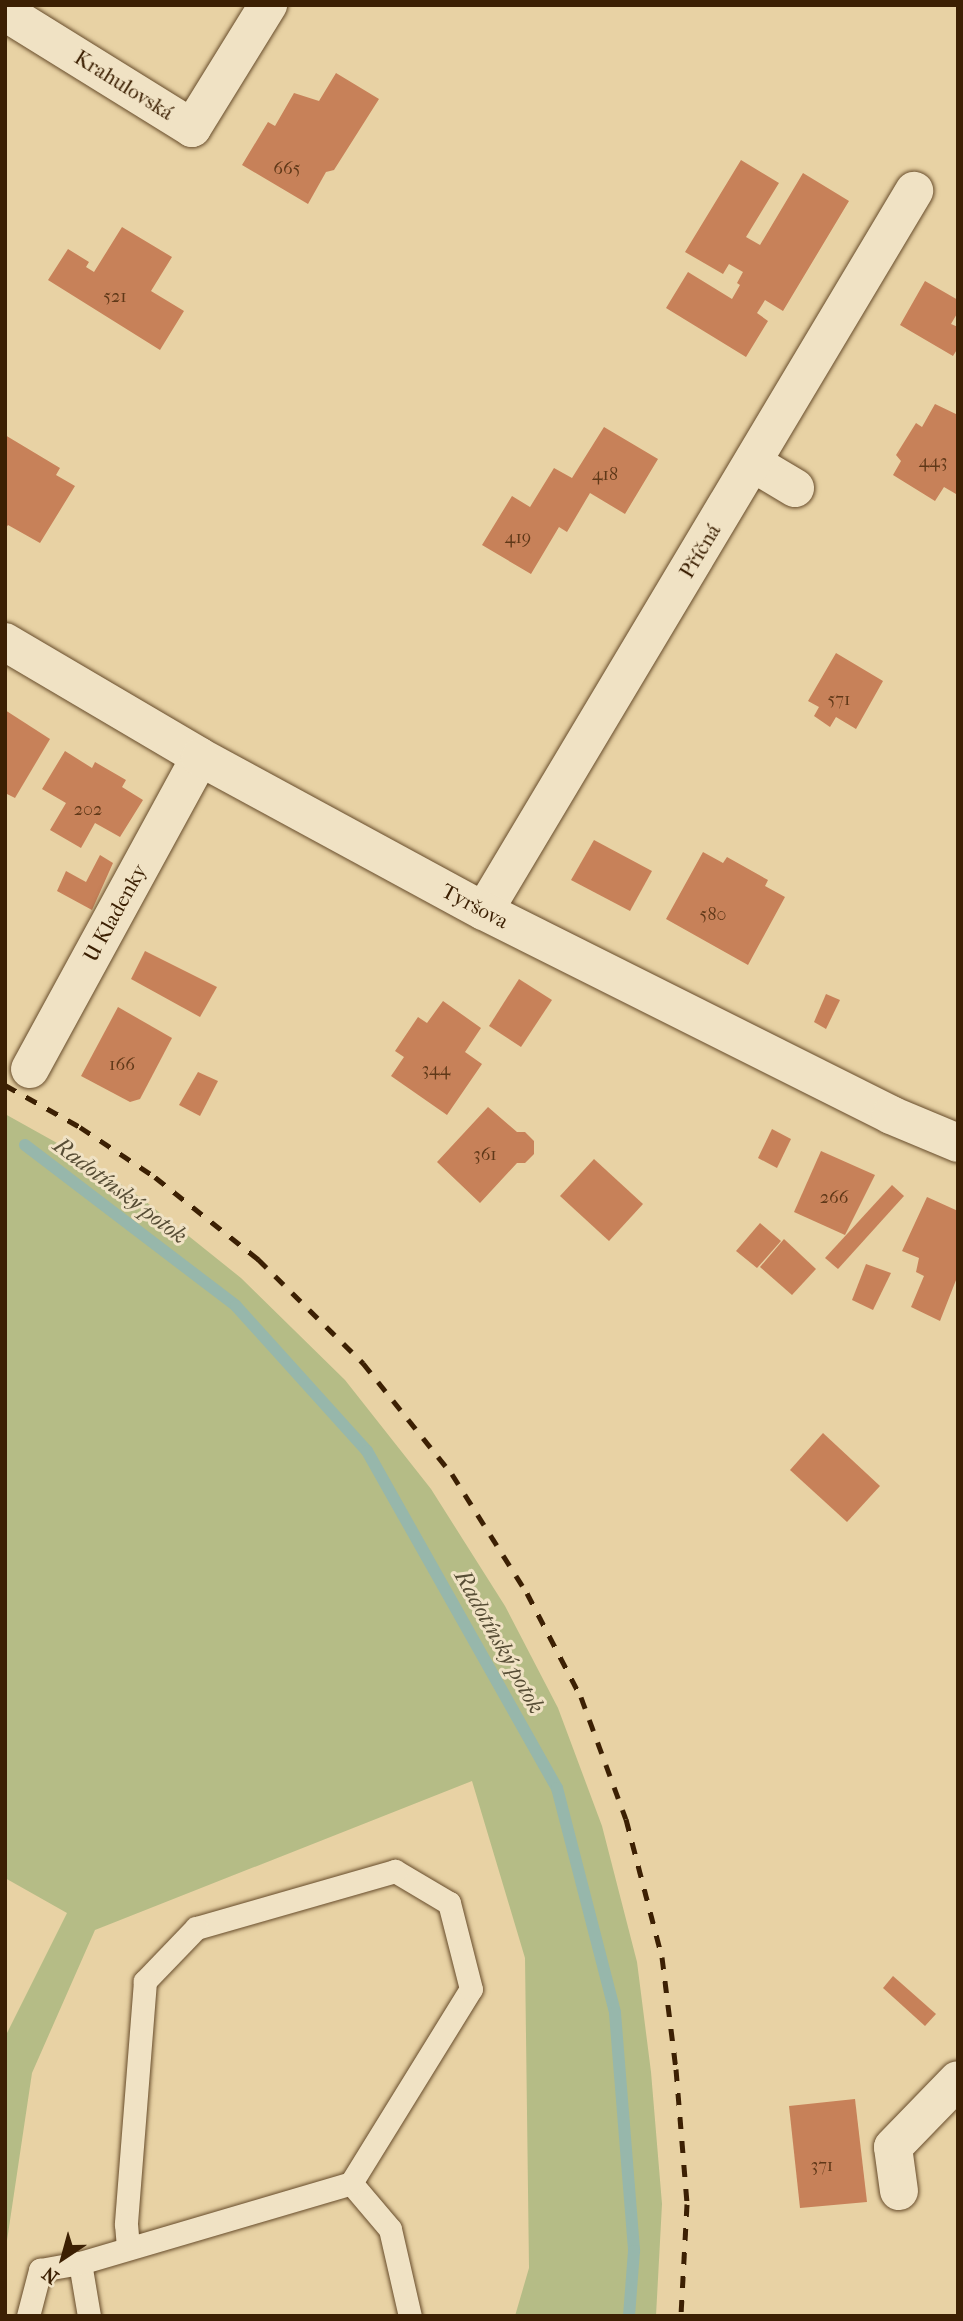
<!DOCTYPE html>
<meta charset="utf-8">
<style>
body{margin:0}
#map{position:relative;width:963px;height:2321px;overflow:hidden;background:#e8d2a4;font-family:"IM FELL French Canon",serif}
div>[style]{position:absolute}
.green>*{inset:0;background:#b5bc86}
.stream>*{height:12px;margin:-6px;padding:0 6px;transform-origin:6px;border-radius:6px;background:#97b7ab}
.building>*{inset:0;background:#c78159}
.roads{filter:drop-shadow(0 0 2px #674c2b) drop-shadow(0 0 2px #674c2b)}
.service>*{height:23px;margin:-11.5px;padding:0 11.5px;transform-origin:11.5px;border-radius:11.5px;background:#f0e2c4}
.minor>*{height:38px;margin:-19px;padding:0 19px;transform-origin:19px;border-radius:19px;background:#f0e2c4}
.tertiary>*{height:38px;margin:-19px;padding:0 19px;transform-origin:19px;border-radius:19px;background:#f0e2c4}
.rail>*{height:5px;margin-top:-2.5px;transform-origin:0;background:repeating-linear-gradient(90deg,#3c2003 0 12px,transparent 0 24px)}
span{translate:-50% -50%;white-space:nowrap;text-align:center;line-height:1.15;-webkit-text-stroke:6px #f0e2c4;paint-order:stroke}
.number-label{font-size:18px;color:#5f3818}
.number-label span{-webkit-text-stroke-width:0}
.street-label{font-size:21px;color:#3c2003}
.water-label{font-size:23px;color:#574d35;font-style:italic}
.frame{position:absolute;inset:0;border:7px solid #3c2003;pointer-events:none}
.north{position:absolute;left:28px;top:2223px;width:70px;height:70px;-webkit-text-stroke:5px #f0e2c4;paint-order:stroke;rotate:216deg;font-size:19px;font-weight:700;line-height:28px;text-align:center;color:#3c2003}
.north::after{content:'';display:block;margin:auto;width:24px;height:32px;background:#3c2003;clip-path:polygon(50% 0,100% 100%,50% 72%,0 100%)}
</style>
<div id="map">
<div class="green">
<div style="clip-path:polygon(5px 1114px,66px 1148px,140px 1197px,241px 1278px,345px 1380px,431px 1489px,505px 1606px,558px 1708px,602px 1826px,637px 1962px,651px 2072px,662px 2204px,656px 2316px,515px 2316px,529px 2268px,525px 1958px,472px 1781px,95px 1930px,32px 2073px,5px 2254px,6px 2035px,67px 1913px,5px 1878px)"></div>
</div>
<div class="stream">
<div style="left:25px;top:1145px;width:265px;rotate:37.3deg"></div>
<div style="left:236px;top:1306px;width:195px;rotate:47.9deg"></div>
<div style="left:367px;top:1451px;width:387px;rotate:60.6deg"></div>
<div style="left:557px;top:1788px;width:232px;rotate:75.5deg"></div>
<div style="left:615px;top:2013px;width:239px;rotate:85.4deg"></div>
<div style="left:634px;top:2251px;width:65px;rotate:94.4deg"></div>
</div>
<div class="building">
<div style="clip-path:polygon(336px 73px,379px 99px,334px 170px,326px 172px,308px 204px,242px 165px,268px 122px,275px 126px,294px 93px,319px 101px)"></div>
<div style="clip-path:polygon(741px 160px,779px 183px,746px 237px,760px 245px,803px 173px,849px 201px,783px 311px,765px 300px,757px 313px,768px 321px,746px 357px,666px 308px,688px 272px,732px 299px,740px 285px,737px 283px,743px 272px,729px 264px,723px 274px,685px 252px)"></div>
<div style="clip-path:polygon(122px 227px,172px 257px,151px 291px,184px 311px,160px 350px,48px 280px,68px 249px,89px 262px,86px 267px,94px 272px)"></div>
<div style="clip-path:polygon(925px 281px,958px 300px,958px 312px,951px 324px,958px 327px,958px 348px,953px 356px,900px 325px)"></div>
<div style="clip-path:polygon(935px 404px,958px 415px,958px 492px,956px 494px,944px 487px,935px 501px,893px 475px,901px 461px,896px 455px,916px 423px,922px 427px)"></div>
<div style="clip-path:polygon(604px 427px,658px 459px,625px 514px,590px 493px,567px 532px,559px 527px,531px 574px,482px 545px,512px 496px,530px 507px,554px 468px,572px 478px)"></div>
<div style="clip-path:polygon(5px 435px,60px 468px,56px 475px,75px 486px,40px 543px,8px 525px,5px 529px)"></div>
<div style="clip-path:polygon(836px 653px,883px 681px,856px 729px,836px 717px,830px 727px,814px 716px,819px 707px,808px 701px)"></div>
<div style="clip-path:polygon(5px 710px,50px 739px,15px 798px,5px 793px)"></div>
<div style="clip-path:polygon(65px 751px,92px 768px,95px 762px,126px 780px,122px 787px,143px 800px,120px 837px,95px 823px,81px 848px,50px 830px,66px 803px,42px 789px)"></div>
<div style="clip-path:polygon(594px 840px,652px 871px,630px 911px,571px 880px)"></div>
<div style="clip-path:polygon(703px 852px,723px 863px,727px 857px,768px 880px,765px 886px,785px 897px,748px 965px,666px 919px)"></div>
<div style="clip-path:polygon(100px 855px,113px 863px,92px 910px,57px 891px,66px 871px,86px 882px)"></div>
<div style="clip-path:polygon(145px 951px,217px 987px,200px 1017px,131px 979px)"></div>
<div style="clip-path:polygon(519px 979px,552px 1000px,521px 1047px,489px 1026px)"></div>
<div style="clip-path:polygon(826px 994px,840px 1000px,826px 1029px,814px 1022px)"></div>
<div style="clip-path:polygon(443px 1001px,481px 1028px,465px 1052px,482px 1064px,447px 1115px,391px 1076px,404px 1057px,395px 1051px,418px 1017px,427px 1023px)"></div>
<div style="clip-path:polygon(118px 1007px,172px 1038px,140px 1099px,130px 1102px,81px 1076px)"></div>
<div style="clip-path:polygon(198px 1072px,218px 1081px,200px 1116px,179px 1105px)"></div>
<div style="clip-path:polygon(488px 1107px,517px 1132px,525px 1132px,534px 1141px,534px 1154px,525px 1163px,517px 1163px,480px 1203px,437px 1162px)"></div>
<div style="clip-path:polygon(772px 1129px,791px 1139px,777px 1168px,758px 1158px)"></div>
<div style="clip-path:polygon(821px 1151px,875px 1175px,845px 1235px,794px 1212px)"></div>
<div style="clip-path:polygon(594px 1159px,643px 1204px,609px 1241px,560px 1196px)"></div>
<div style="clip-path:polygon(892px 1185px,904px 1196px,838px 1269px,825px 1258px)"></div>
<div style="clip-path:polygon(927px 1197px,958px 1211px,958px 1275px,940px 1321px,911px 1307px,924px 1276px,916px 1272px,919px 1258px,902px 1251px)"></div>
<div style="clip-path:polygon(760px 1223px,781px 1241px,757px 1268px,736px 1251px)"></div>
<div style="clip-path:polygon(784px 1239px,816px 1269px,792px 1295px,760px 1267px)"></div>
<div style="clip-path:polygon(866px 1264px,891px 1273px,873px 1310px,852px 1300px)"></div>
<div style="clip-path:polygon(823px 1433px,880px 1486px,847px 1522px,790px 1470px)"></div>
<div style="clip-path:polygon(893px 1976px,936px 2014px,925px 2026px,883px 1988px)"></div>
<div style="clip-path:polygon(855px 2099px,867px 2202px,800px 2208px,789px 2106px)"></div>
</div>
<div class="roads">
<div class="service">
<div style="left:351px;top:2183px;width:60px;rotate:49.7deg"></div>
<div style="left:390px;top:2229px;width:89px;rotate:77.1deg"></div>
<div style="left:28px;top:2316px;width:48px;rotate:-75.4deg"></div>
<div style="left:40px;top:2270px;width:41px;rotate:-9.9deg"></div>
<div style="left:89px;top:2316px;width:54px;rotate:-99.6deg"></div>
<div style="left:80px;top:2263px;width:283px;rotate:-16.4deg"></div>
<div style="left:351px;top:2183px;width:228px;rotate:-58.3deg"></div>
<div style="left:471px;top:1989px;width:89px;rotate:-104.3deg"></div>
<div style="left:449px;top:1903px;width:63px;rotate:-149.3deg"></div>
<div style="left:395px;top:1871px;width:207px;rotate:164deg"></div>
<div style="left:196px;top:1928px;width:74px;rotate:133.9deg"></div>
<div style="left:145px;top:1981px;width:244px;rotate:94.5deg"></div>
<div style="left:126px;top:2224px;width:24px;rotate:85deg"></div>
</div>
<div class="minor">
<div style="left:5px;top:12px;width:220px;rotate:31.8deg"></div>
<div style="left:192px;top:128px;width:145px;rotate:-58.3deg"></div>
<div style="left:753px;top:463px;width:49px;rotate:30.8deg"></div>
<div style="left:484px;top:911px;width:839px;rotate:-59.15deg"></div>
<div style="left:30px;top:1069px;width:355px;rotate:-61.4deg"></div>
<div style="left:899px;top:2191px;width:44px;rotate:-97.8deg"></div>
<div style="left:893px;top:2147px;width:93px;rotate:-45.9deg"></div>
</div>
<div class="tertiary">
<div style="left:5px;top:642px;width:226px;rotate:30.5deg"></div>
<div style="left:200px;top:757px;width:323px;rotate:28.5deg"></div>
<div style="left:484px;top:911px;width:455px;rotate:26.6deg"></div>
<div style="left:891px;top:1115px;width:73px;rotate:22.7deg"></div>
</div>
</div>
<div class="rail">
<div style="left:5px;top:1085px;width:86px;rotate:29.2deg"></div>
<div style="left:80px;top:1127px;width:90px;rotate:33.7deg"></div>
<div style="left:155px;top:1177px;width:132px;rotate:38.5deg"></div>
<div style="left:258px;top:1259px;width:148px;rotate:44.7deg"></div>
<div style="left:363px;top:1363px;width:142px;rotate:51.3deg"></div>
<div style="left:452px;top:1474px;width:141px;rotate:57.8deg"></div>
<div style="left:527px;top:1593px;width:117px;rotate:62.6deg"></div>
<div style="left:581px;top:1697px;width:130px;rotate:69.8deg"></div>
<div style="left:626px;top:1819px;width:143px;rotate:75.4deg"></div>
<div style="left:662px;top:1957px;width:113px;rotate:82.9deg"></div>
<div style="left:676px;top:2069px;width:135px;rotate:85.3deg"></div>
<div style="left:687px;top:2204px;width:112px;rotate:93.1deg"></div>
</div>
<div class="number-label">
<span style="left:287px;top:169px">665</span>
<span style="left:115px;top:297px">521</span>
<span style="left:933px;top:462px">443</span>
<span style="left:605px;top:475px">418</span>
<span style="left:518px;top:538px">419</span>
<span style="left:839px;top:700px">571</span>
<span style="left:88px;top:810px">202</span>
<span style="left:713px;top:915px">580</span>
<span style="left:122px;top:1065px">166</span>
<span style="left:436px;top:1070px">344</span>
<span style="left:485px;top:1155px">361</span>
<span style="left:834px;top:1198px">266</span>
<span style="left:822px;top:2166px">371</span>
</div>
<div class="street-label">
<span style="left:124px;top:85px;rotate:32deg">Krahulovská</span>
<span style="left:700px;top:551px;rotate:-59deg">Příčná</span>
<span style="left:475px;top:906px;rotate:28deg">Tyršova</span>
<span style="left:115px;top:913px;rotate:-61deg">U Kladenky</span>
</div>
<div class="water-label">
<span style="left:120px;top:1191px;rotate:37deg">Radotínský potok</span>
<span style="left:499px;top:1642px;rotate:61deg">Radotínský potok</span>
</div>
<div class="frame"></div>
<div class="north">N</div>
</div>
